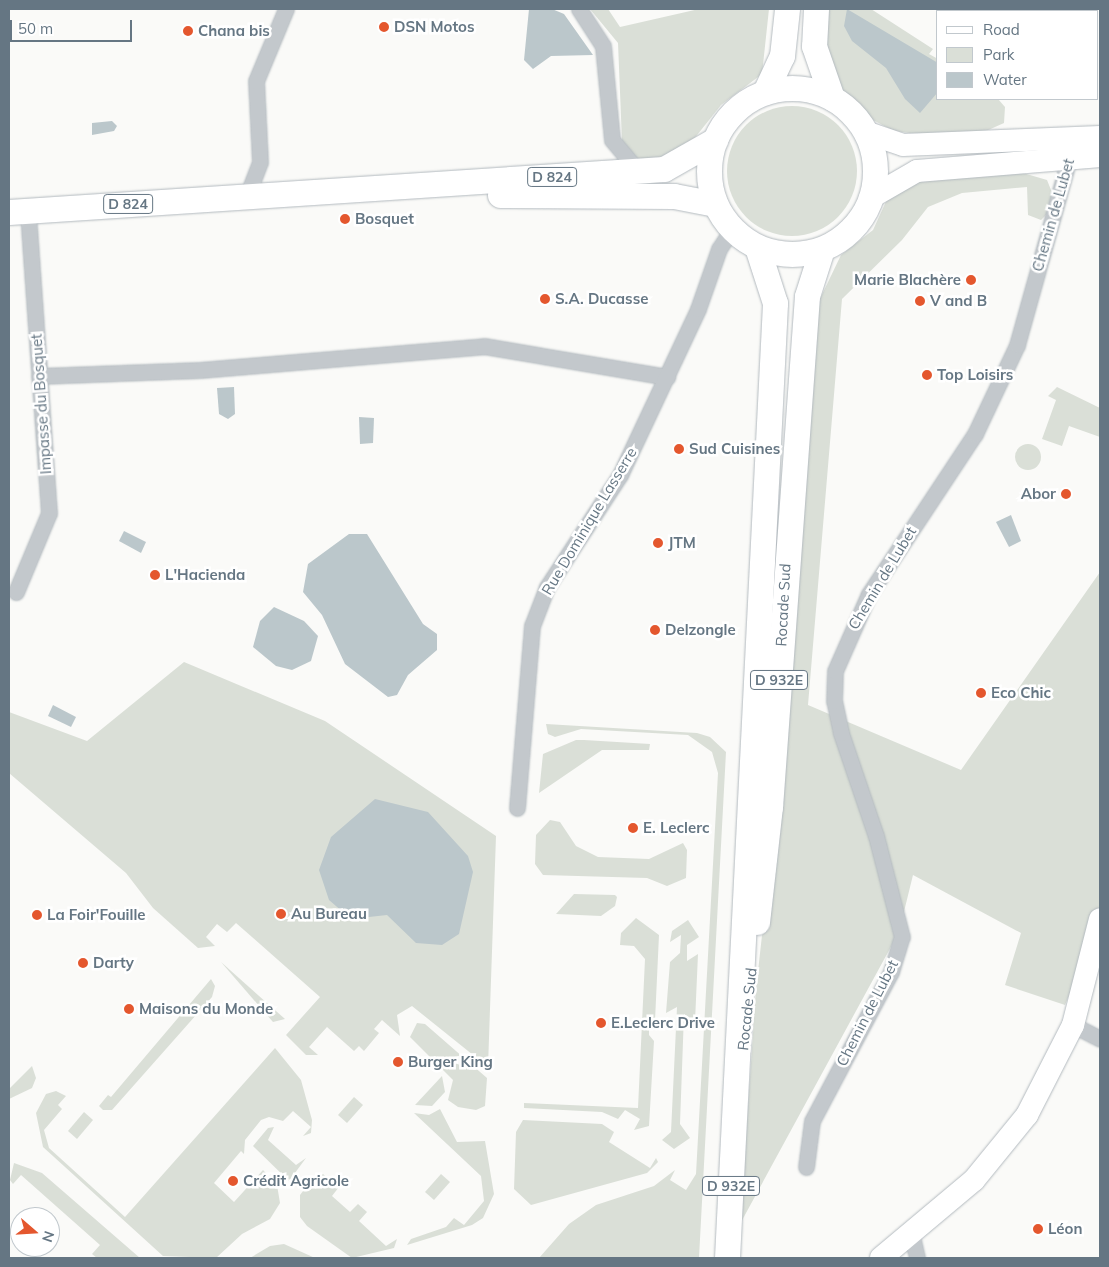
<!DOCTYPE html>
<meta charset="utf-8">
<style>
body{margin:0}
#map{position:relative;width:1109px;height:1267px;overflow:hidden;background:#fafaf8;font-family:Mulish,sans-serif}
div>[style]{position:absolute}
.green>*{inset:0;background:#dadfd7}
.round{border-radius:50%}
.water>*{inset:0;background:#bbc7cb}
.roads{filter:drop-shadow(0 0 1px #b3babf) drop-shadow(0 0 1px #b3babf)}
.street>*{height:15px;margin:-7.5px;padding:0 7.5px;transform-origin:7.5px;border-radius:7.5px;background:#c3c8cc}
.secondary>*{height:22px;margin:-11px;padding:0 11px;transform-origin:11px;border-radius:11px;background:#fff}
.primary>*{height:25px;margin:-12.5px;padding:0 12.5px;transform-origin:12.5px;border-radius:12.5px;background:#fff}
.primary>.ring{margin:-12.5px;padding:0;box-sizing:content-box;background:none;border:25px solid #fff;border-radius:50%}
.dots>*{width:14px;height:14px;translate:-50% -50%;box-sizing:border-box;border:2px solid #fff;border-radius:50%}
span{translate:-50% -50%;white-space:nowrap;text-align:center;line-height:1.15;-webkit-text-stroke:5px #fff;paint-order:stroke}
.shield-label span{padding:1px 4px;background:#fff;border:1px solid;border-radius:4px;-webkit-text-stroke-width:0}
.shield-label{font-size:14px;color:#657683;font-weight:700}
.poi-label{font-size:15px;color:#657683;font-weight:700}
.left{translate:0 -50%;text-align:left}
.right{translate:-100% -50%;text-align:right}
.street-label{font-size:15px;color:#657683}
.frame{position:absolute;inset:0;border:10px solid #657683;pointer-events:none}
.legend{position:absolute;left:936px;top:10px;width:162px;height:90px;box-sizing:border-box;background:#fff;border:1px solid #c1c8cd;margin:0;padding:6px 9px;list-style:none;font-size:15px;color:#657683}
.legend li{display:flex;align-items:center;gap:10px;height:25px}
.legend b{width:25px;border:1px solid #c1c8cd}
.north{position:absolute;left:10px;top:1207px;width:50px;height:50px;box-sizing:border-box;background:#fff;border:1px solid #c1c8cd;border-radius:50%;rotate:109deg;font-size:14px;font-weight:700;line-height:20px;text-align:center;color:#657683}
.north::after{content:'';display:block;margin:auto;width:18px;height:22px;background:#e4572e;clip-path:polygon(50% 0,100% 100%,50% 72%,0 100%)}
.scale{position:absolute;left:10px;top:20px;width:122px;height:22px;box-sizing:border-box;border:2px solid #657683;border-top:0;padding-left:6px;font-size:15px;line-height:18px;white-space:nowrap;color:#657683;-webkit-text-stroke:4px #fff;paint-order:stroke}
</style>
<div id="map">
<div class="green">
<div style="clip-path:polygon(590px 9px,608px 9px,620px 27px,699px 9px,769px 9px,762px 74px,721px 105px,682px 154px,635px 160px,622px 141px,618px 43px)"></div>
<div style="clip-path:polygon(826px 9px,871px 9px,933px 49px,929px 54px,938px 59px,938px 99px,998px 99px,1005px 107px,1004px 123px,986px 131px,917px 134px,894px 131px,871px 119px,838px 88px,826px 46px)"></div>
<div class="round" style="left:727px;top:106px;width:130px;height:130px"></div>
<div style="clip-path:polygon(1023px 173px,1047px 180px,1053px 195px,1048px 213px,1041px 220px,1028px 215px,1027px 187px,962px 193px,928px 207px,902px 240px,842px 299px,808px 705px,961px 770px,1100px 572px,1100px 920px,1065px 1005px,1005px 985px,1021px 933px,913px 875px,899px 932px,740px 1224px,756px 989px,783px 748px,817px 305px,841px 255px,873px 230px,889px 195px,914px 182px)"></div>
<div style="clip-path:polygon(1057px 387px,1100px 408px,1100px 437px,1069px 426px,1062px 446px,1042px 439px,1056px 400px,1048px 396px)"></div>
<div class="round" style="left:1015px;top:444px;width:26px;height:26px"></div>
<div style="clip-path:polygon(184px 662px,325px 721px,496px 836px,488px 1067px,412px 1006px,397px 1015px,400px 1036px,382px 1020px,374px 1029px,379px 1033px,364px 1051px,359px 1046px,354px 1051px,327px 1027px,309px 1047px,318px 1055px,306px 1055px,286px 1035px,320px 997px,236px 923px,227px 932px,217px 924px,206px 937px,215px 946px,198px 948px,153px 908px,126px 873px,9px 773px,9px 712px,87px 741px)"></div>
<div style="clip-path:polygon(546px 724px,697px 733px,710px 737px,726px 752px,699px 1258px,539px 1258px,569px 1224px,596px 1205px,654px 1186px,675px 1170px,670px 1180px,686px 1190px,696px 1174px,718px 773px,712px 752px,688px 735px,581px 729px,555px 737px,548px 734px)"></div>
<div style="clip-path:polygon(576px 740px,584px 740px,650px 744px,649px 750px,602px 750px,539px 793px,543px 754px)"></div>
<div style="clip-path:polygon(550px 820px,560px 822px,576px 846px,598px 857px,649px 859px,683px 843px,687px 850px,686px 878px,667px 886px,647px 878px,543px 875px,535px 864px,536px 835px)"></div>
<div style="clip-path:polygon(574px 894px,615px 895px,617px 897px,615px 906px,601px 916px,556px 914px)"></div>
<div style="clip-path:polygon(636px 918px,659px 935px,655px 1021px,649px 1018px,649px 1035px,654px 1041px,649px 1126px,634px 1130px,640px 1119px,625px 1110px,618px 1119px,602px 1112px,524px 1108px,524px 1103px,638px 1108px,645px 959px,634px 946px,620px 945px,621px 933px)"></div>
<div style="clip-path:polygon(688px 920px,699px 937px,687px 945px,687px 961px,698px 954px,695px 1022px,684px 1014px,680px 1124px,690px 1138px,674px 1149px,662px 1140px,671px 1132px,677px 1007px,666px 1013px,670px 962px,680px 953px,681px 935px,670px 942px,672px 931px)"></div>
<div style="clip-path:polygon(221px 962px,285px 1019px,273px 1022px)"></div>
<div style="clip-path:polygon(211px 979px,215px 986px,212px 997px,112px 1110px,103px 1110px,99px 1106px,108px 1095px,111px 1097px)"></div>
<div style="clip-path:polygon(417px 1023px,425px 1024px,487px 1078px,485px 1106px,476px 1110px,458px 1107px,448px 1100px,453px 1080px,410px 1037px)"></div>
<div style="clip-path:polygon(275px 1048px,301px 1080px,312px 1120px,311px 1133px,303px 1136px,311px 1127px,293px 1111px,283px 1121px,269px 1117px,261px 1120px,245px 1140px,244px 1154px,241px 1151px,214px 1183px,234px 1202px,263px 1170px,277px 1185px,280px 1203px,270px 1219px,242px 1234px,216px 1258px,163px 1256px,43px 1147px,36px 1113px,46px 1094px,56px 1091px,66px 1096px,58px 1105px,62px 1109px,44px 1130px,49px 1148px,125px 1217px)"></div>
<div style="clip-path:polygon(32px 1066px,36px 1078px,32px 1088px,9px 1099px,9px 1089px)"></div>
<div style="clip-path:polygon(442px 1076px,445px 1092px,432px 1106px,415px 1105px)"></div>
<div style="clip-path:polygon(354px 1097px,363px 1105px,347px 1123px,338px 1115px)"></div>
<div style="clip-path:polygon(440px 1109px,457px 1142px,485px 1141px,494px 1194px,483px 1218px,472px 1225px,407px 1245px,411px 1239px,446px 1227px,454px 1218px,464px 1225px,484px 1201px,481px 1176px,414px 1113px,429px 1115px)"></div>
<div style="clip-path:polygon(84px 1112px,93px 1120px,77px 1139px,68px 1131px)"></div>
<div style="clip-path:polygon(523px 1120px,602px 1124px,614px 1132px,609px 1142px,650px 1168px,656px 1158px,658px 1162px,647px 1173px,531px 1205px,514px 1189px,516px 1132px)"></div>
<div style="clip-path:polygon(274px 1127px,268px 1140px,296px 1165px,306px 1158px,289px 1181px,253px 1146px,268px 1128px)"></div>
<div style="clip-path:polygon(14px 1163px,42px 1173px,140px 1258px,97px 1258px,92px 1254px,100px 1245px,21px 1175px,13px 1184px,10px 1180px)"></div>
<div style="clip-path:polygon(323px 1174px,339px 1187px,332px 1196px,350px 1212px,358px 1204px,367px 1212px,359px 1221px,386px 1246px,397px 1239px,394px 1248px,352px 1258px,307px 1226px,300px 1217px,300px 1195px,314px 1177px)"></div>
<div style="clip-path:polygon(441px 1174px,450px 1182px,434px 1200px,425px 1192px)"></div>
<div style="clip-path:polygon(284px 1244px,315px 1258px,250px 1258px,270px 1246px)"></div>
</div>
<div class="water">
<div style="clip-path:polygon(529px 9px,552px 9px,564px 14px,593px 55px,551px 56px,533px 69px,524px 60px)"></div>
<div style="clip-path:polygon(847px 9px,938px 63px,938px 92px,920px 113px,905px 99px,886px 68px,852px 41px,844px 26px)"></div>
<div style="clip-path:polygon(112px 121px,117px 126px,114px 131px,92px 135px,92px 123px)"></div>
<div style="clip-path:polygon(234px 387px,235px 414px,228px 419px,219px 414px,217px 388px)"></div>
<div style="clip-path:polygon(359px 417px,374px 418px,373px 443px,360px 444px)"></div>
<div style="clip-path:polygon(1011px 515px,1021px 541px,1009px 547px,996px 522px)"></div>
<div style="clip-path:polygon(124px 531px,146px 542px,141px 553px,119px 541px)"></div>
<div style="clip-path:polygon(349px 534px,367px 534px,423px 624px,437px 634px,437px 650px,408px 675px,397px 695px,388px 697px,345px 664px,322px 615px,303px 592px,308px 564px)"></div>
<div style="clip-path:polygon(274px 607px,304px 621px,318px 636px,311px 661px,292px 670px,276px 666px,253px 647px,260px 621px)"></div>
<div style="clip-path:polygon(53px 705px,76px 717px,71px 727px,48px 716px)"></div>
<div style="clip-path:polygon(375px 799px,428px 812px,468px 856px,473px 872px,459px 934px,442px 945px,416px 943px,387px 915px,351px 919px,329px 900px,319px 870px,331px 837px)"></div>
</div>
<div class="roads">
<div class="street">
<div style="left:579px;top:9px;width:44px;rotate:57deg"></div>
<div style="left:603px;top:46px;width:94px;rotate:84.5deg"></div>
<div style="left:612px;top:140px;width:40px;rotate:50deg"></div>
<div style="left:247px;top:196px;width:36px;rotate:-69deg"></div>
<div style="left:260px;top:162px;width:81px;rotate:-92.8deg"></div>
<div style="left:256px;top:81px;width:78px;rotate:-67.4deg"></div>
<div style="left:39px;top:376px;width:161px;rotate:-2.1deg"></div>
<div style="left:200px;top:370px;width:285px;rotate:-4.8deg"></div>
<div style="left:484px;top:346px;width:186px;rotate:9.6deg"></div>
<div style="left:16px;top:592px;width:86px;rotate:-67.3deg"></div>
<div style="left:49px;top:513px;width:303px;rotate:-94deg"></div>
<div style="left:517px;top:808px;width:183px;rotate:-85.3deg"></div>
<div style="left:532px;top:626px;width:42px;rotate:-69deg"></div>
<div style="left:547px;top:587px;width:134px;rotate:-56.9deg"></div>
<div style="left:620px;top:475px;width:183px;rotate:-64.8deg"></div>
<div style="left:698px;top:309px;width:64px;rotate:-70.7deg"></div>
<div style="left:719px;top:249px;width:24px;rotate:-57deg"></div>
<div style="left:1073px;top:1025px;width:30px;rotate:27deg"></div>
<div style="left:806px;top:1167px;width:46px;rotate:-82.6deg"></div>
<div style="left:812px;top:1121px;width:169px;rotate:-62.1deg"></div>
<div style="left:891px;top:972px;width:37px;rotate:-73deg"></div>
<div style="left:902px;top:937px;width:104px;rotate:-104.4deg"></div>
<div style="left:876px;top:836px;width:109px;rotate:-108.8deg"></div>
<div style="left:841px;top:733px;width:33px;rotate:-102deg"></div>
<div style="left:834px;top:701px;width:30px;rotate:-88deg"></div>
<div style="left:835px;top:671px;width:84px;rotate:-66.2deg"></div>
<div style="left:869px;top:594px;width:192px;rotate:-56.5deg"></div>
<div style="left:975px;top:434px;width:98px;rotate:-64.7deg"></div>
<div style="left:1017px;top:345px;width:201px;rotate:-74.4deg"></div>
<div style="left:912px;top:1236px;width:23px;rotate:77deg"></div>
</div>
<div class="secondary">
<div style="left:865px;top:132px;width:40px;rotate:18.9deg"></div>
<div style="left:903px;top:145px;width:197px;rotate:-2.3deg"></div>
<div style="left:870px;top:198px;width:54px;rotate:-29.9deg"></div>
<div style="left:917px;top:171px;width:184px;rotate:-4.7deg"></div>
<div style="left:881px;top:1258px;width:121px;rotate:-40deg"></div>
<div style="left:974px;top:1180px;width:84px;rotate:-50.8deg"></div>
<div style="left:1027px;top:1115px;width:101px;rotate:-62.9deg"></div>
<div style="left:1073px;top:1025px;width:109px;rotate:-75.7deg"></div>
</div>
<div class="primary">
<div style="left:816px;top:9px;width:37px;rotate:93deg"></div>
<div style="left:814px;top:46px;width:55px;rotate:70.9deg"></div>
<div class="ring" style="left:709px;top:88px;width:141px;height:141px"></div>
<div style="left:765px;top:92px;width:40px;rotate:-65deg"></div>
<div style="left:782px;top:56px;width:47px;rotate:-83.9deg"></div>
<div style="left:500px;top:195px;width:174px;rotate:0.3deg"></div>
<div style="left:674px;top:196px;width:42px;rotate:11deg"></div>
<div style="left:9px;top:212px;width:656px;rotate:-3.76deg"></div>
<div style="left:664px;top:169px;width:59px;rotate:-29.6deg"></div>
<div style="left:757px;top:922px;width:116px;rotate:-83.6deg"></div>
<div style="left:770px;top:807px;width:512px;rotate:-85.86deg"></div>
<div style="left:807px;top:296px;width:49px;rotate:-72.3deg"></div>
<div style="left:727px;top:1258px;width:956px;rotate:-87.12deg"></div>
<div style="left:775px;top:303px;width:59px;rotate:-107.8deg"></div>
</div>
</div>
<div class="dots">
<div style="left:384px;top:27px;background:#e4572e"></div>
<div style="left:188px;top:31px;background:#e4572e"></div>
<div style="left:345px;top:219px;background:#e4572e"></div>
<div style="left:971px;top:280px;background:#e4572e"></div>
<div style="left:545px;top:299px;background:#e4572e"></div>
<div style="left:920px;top:301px;background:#e4572e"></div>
<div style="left:927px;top:375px;background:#e4572e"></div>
<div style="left:679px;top:449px;background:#e4572e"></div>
<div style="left:1066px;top:494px;background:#e4572e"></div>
<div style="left:658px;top:543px;background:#e4572e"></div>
<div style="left:155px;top:575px;background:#e4572e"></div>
<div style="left:655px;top:630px;background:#e4572e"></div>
<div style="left:981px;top:693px;background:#e4572e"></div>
<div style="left:633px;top:828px;background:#e4572e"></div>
<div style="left:281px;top:914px;background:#e4572e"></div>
<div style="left:37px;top:915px;background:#e4572e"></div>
<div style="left:83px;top:963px;background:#e4572e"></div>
<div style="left:129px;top:1009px;background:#e4572e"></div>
<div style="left:601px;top:1023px;background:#e4572e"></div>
<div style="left:398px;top:1062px;background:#e4572e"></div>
<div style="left:233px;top:1181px;background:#e4572e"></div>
<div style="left:1038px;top:1229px;background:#e4572e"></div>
</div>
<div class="shield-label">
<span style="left:552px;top:177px">D 824</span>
<span style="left:128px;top:204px">D 824</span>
<span style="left:779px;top:680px">D 932E</span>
<span style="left:731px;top:1186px">D 932E</span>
</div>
<div class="poi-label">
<span class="left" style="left:394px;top:27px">DSN Motos</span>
<span class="left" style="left:198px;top:31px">Chana bis</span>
<span class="left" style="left:355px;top:219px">Bosquet</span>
<span class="right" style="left:961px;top:280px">Marie Blachère</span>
<span class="left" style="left:555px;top:299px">S.A. Ducasse</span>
<span class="left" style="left:930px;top:301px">V and B</span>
<span class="left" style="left:937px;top:375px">Top Loisirs</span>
<span class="left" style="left:689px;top:449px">Sud Cuisines</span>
<span class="right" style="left:1056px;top:494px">Abor</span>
<span class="left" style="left:668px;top:543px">JTM</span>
<span class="left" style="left:165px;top:575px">L'Hacienda</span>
<span class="left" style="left:665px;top:630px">Delzongle</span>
<span class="left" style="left:991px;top:693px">Eco Chic</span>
<span class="left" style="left:643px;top:828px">E. Leclerc</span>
<span class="left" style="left:291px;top:914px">Au Bureau</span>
<span class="left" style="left:47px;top:915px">La Foir'Fouille</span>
<span class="left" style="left:93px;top:963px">Darty</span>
<span class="left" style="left:139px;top:1009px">Maisons du Monde</span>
<span class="left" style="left:611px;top:1023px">E.Leclerc Drive</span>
<span class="left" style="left:408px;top:1062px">Burger King</span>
<span class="left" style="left:243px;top:1181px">Crédit Agricole</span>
<span class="left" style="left:1048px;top:1229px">Léon</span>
</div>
<div class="street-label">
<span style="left:1053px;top:215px;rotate:-74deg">Chemin de Lubet</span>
<span style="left:41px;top:404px;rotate:-94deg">Impasse du Bosquet</span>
<span style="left:589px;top:521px;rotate:-59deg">Rue Dominique Lasserre</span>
<span style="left:882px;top:578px;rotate:-59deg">Chemin de Lubet</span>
<span style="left:783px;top:605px;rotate:-87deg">Rocade Sud</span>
<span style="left:747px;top:1009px;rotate:-84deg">Rocade Sud</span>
<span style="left:867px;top:1013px;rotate:-63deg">Chemin de Lubet</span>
</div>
<div class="frame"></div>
<ul class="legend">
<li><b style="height:6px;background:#fff"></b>Road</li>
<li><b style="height:14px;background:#dadfd7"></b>Park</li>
<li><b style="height:14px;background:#bbc7cb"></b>Water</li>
</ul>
<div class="north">N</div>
<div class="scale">50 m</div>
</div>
